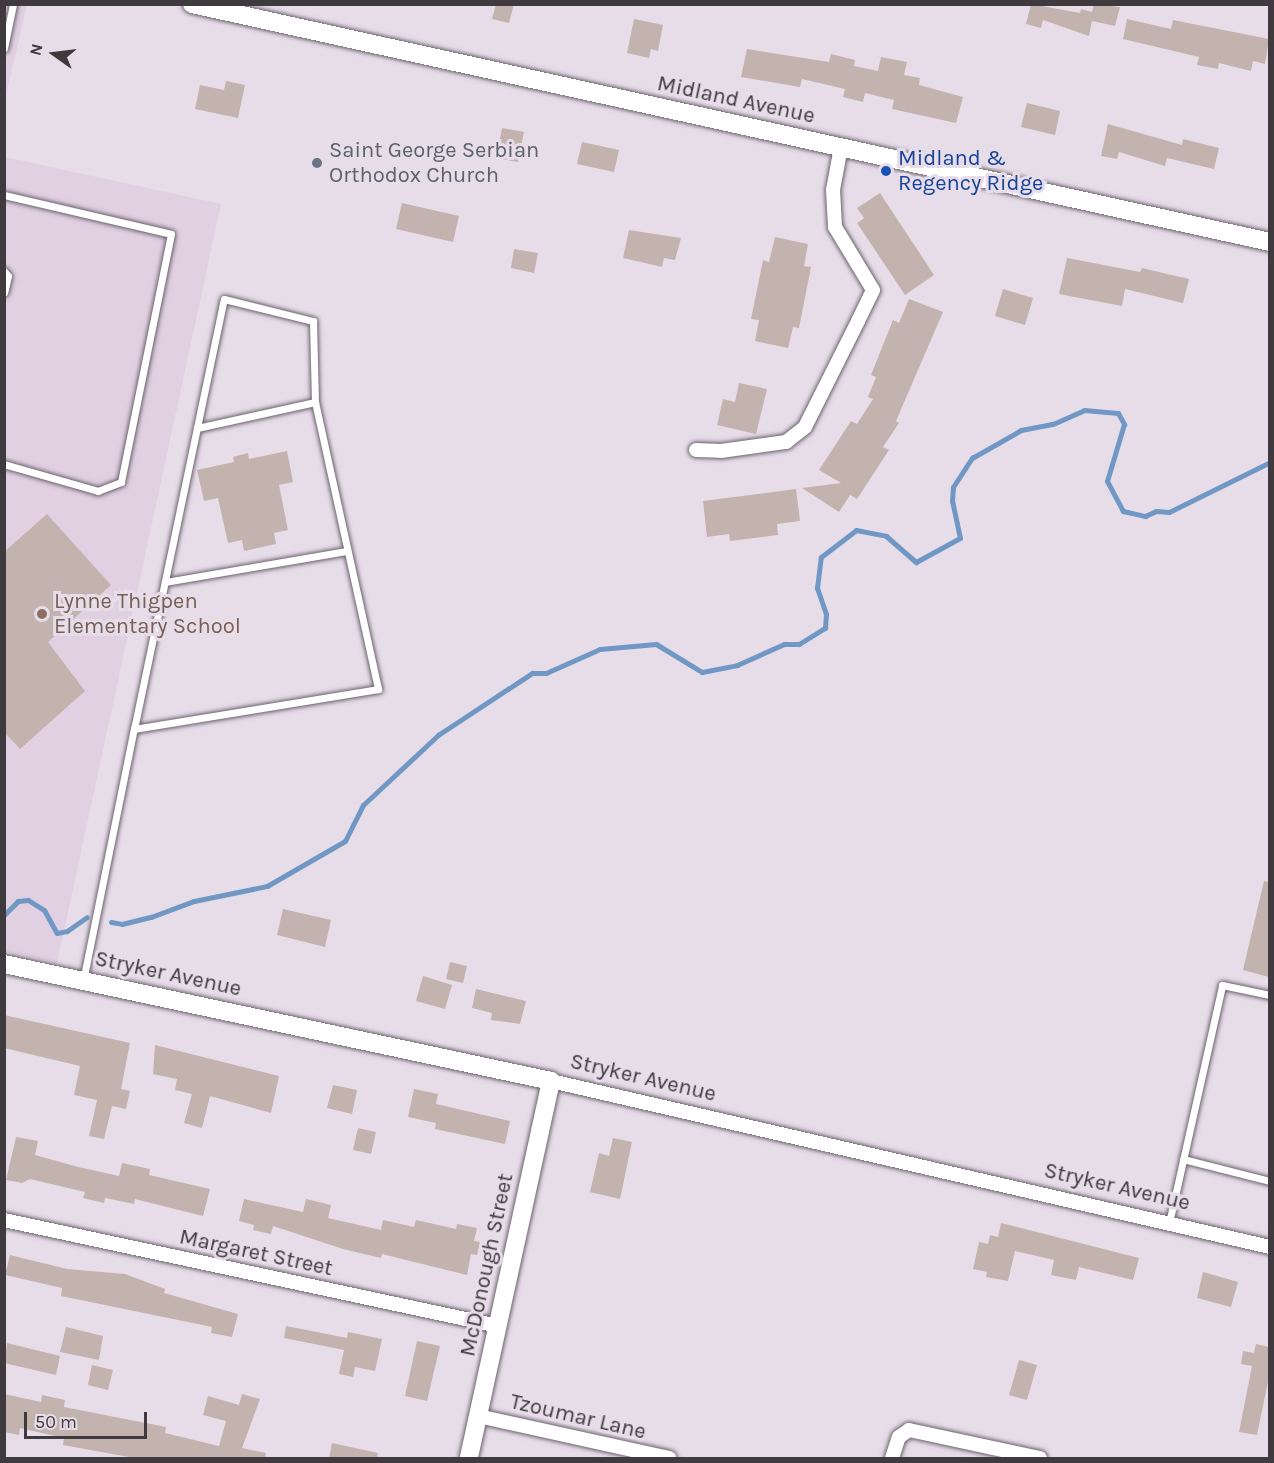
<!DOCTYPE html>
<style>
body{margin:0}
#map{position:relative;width:1274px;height:1463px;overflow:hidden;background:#e7dde9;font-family:Karla,sans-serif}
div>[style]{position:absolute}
.built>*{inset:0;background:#e0d0e2}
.stream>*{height:5px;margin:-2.5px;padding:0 2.5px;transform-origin:2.5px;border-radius:2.5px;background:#7198c5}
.building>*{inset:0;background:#c3b3ae}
.roads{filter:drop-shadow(0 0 2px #6c636e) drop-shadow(0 0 2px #6c636e)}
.lane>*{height:7px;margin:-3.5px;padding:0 3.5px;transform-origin:3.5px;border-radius:3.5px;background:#fff}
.street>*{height:14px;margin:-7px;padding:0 7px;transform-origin:7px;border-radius:7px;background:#fff}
.secondary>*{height:18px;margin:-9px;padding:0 9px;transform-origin:9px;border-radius:9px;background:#fff}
.dots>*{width:16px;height:16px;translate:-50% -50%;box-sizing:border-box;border:3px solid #e7dde9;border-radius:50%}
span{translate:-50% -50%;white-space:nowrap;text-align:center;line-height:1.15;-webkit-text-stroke:6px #e7dde9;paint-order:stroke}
.street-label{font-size:22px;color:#3e3a3e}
.worship-label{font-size:22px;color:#5b616d}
.left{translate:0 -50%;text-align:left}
.transit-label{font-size:22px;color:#164399}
.education-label{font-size:22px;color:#785e54}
.frame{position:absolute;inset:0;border:6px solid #3e3a3e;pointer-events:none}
.north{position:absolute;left:24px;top:24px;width:60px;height:60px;-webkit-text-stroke:4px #e7dde9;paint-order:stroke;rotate:284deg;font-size:16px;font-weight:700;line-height:24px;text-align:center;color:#3e3a3e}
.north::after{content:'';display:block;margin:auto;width:21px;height:27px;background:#3e3a3e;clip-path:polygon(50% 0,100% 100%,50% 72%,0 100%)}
.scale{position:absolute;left:24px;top:1412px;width:123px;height:27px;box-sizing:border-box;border:3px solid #3e3a3e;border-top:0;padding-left:8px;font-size:18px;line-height:21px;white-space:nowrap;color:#3e3a3e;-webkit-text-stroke:4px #e7dde9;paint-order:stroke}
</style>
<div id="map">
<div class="built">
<div style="clip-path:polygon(5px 5px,27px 5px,5px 100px)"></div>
<div style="clip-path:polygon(5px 157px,221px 204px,57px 963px,5px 951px)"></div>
</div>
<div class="stream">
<div style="left:4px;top:915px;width:20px;rotate:-45deg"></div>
<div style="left:18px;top:901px;width:10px;rotate:-6deg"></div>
<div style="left:28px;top:900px;width:19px;rotate:32deg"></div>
<div style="left:44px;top:910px;width:26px;rotate:61deg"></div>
<div style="left:57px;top:933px;width:10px;rotate:-11deg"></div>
<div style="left:67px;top:931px;width:24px;rotate:-35deg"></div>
<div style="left:111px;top:922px;width:11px;rotate:10deg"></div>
<div style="left:122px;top:924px;width:30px;rotate:-14deg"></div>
<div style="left:151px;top:917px;width:46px;rotate:-20.4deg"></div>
<div style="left:194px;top:901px;width:75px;rotate:-11.6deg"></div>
<div style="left:267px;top:886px;width:90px;rotate:-30deg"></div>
<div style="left:345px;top:841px;width:40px;rotate:-63.4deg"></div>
<div style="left:363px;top:805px;width:103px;rotate:-43deg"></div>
<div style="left:438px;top:735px;width:113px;rotate:-33.4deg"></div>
<div style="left:532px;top:673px;width:14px"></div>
<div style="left:546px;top:673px;width:59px;rotate:-24deg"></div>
<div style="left:600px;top:649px;width:56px;rotate:-5.1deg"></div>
<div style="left:656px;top:644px;width:54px;rotate:31.3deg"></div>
<div style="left:702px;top:672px;width:36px;rotate:-11deg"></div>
<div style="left:737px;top:665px;width:51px;rotate:-24.1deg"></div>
<div style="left:784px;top:644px;width:15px"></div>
<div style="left:799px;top:644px;width:31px;rotate:-32deg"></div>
<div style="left:825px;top:628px;width:14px;rotate:-86deg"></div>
<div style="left:826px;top:614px;width:28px;rotate:-109deg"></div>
<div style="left:817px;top:588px;width:31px;rotate:-83deg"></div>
<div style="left:821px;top:557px;width:44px;rotate:-37.6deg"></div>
<div style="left:856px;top:530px;width:31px;rotate:11deg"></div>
<div style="left:886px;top:536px;width:40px;rotate:41deg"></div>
<div style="left:916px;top:562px;width:50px;rotate:-28.6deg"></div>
<div style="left:960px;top:538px;width:38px;rotate:-102deg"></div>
<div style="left:952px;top:501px;width:14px;rotate:-86deg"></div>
<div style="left:953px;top:487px;width:35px;rotate:-57deg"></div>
<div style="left:972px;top:458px;width:56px;rotate:-29.7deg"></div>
<div style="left:1021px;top:430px;width:33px;rotate:-11deg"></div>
<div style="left:1053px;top:424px;width:34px;rotate:-24deg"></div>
<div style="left:1084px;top:410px;width:34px;rotate:5deg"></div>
<div style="left:1118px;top:413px;width:13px;rotate:61deg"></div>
<div style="left:1124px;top:424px;width:59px;rotate:106.6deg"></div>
<div style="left:1107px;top:481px;width:34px;rotate:62deg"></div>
<div style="left:1123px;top:511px;width:23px;rotate:13deg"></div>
<div style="left:1145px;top:516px;width:12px;rotate:-24deg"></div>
<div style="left:1156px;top:511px;width:13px;rotate:4deg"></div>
<div style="left:1169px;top:512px;width:113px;rotate:-26.3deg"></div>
</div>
<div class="building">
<div style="clip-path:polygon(496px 4px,514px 4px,509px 23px,492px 19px)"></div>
<div style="clip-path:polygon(1031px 4px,1080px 13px,1081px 9px,1092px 12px,1094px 4px,1120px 7px,1115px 26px,1092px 21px,1089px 36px,1043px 20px,1041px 28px,1026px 24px)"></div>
<div style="clip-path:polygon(634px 19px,663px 25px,658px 51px,651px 49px,649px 58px,627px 53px)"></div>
<div style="clip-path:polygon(1127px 19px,1171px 29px,1173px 20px,1269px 39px,1265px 64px,1253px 61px,1251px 71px,1219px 63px,1218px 69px,1197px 65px,1199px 57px,1123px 39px)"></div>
<div style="clip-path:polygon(747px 49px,829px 62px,831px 54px,855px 60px,854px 66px,878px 71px,881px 57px,907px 62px,904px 75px,920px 78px,919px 85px,963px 97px,956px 123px,892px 109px,894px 100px,865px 93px,863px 102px,843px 97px,845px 89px,802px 79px,800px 87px,741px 77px)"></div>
<div style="clip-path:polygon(226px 81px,245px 85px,238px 118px,195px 109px,200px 85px,224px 90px)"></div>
<div style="clip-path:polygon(1027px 103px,1060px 111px,1055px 135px,1021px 127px)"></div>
<div style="clip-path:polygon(1108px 124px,1182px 145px,1183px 139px,1219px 148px,1214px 169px,1167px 158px,1165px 166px,1119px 152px,1117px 159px,1101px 156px)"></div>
<div style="clip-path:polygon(502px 128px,524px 132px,518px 162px,496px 158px)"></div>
<div style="clip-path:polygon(582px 142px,619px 150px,614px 172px,577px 164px)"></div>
<div style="clip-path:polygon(880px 193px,934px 275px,905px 295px,857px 223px,864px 218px,857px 208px)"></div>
<div style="clip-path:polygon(402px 203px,459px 216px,453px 242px,396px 229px)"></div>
<div style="clip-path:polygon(629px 230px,681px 238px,675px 260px,664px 258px,662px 267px,623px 258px)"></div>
<div style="clip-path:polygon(775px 237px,808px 244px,804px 266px,811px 267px,799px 328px,793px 327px,788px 348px,755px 341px,759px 320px,751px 319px,763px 260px,769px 262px)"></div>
<div style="clip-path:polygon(514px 249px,538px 253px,534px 273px,511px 268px)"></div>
<div style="clip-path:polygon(1067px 258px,1140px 272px,1142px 268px,1189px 279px,1183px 303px,1125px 289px,1122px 306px,1059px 294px)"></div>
<div style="clip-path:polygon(1003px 289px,1033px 298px,1025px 325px,995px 316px)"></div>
<div style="clip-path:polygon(909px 299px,943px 312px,896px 421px,899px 423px,883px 447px,889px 450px,857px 499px,850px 495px,839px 512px,802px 488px,841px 483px,819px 470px,851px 421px,857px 424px,873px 399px,868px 397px,876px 377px,871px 375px,893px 320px,899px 323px)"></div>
<div style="clip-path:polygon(739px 383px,767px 389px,756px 434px,717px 425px,723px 399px,735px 402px)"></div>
<div style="clip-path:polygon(287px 451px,293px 482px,279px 485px,288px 530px,274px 533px,276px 544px,244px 551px,242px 540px,228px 543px,218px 498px,204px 501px,197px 470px,234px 462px,233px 457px,248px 453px,249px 459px)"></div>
<div style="clip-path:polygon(796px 489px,800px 521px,777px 524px,778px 535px,730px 541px,729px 534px,707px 537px,703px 501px)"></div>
<div style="clip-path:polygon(47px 514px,111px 585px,48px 642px,85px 691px,20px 749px,4px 732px,4px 552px)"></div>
<div style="clip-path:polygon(1264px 881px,1269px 882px,1269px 977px,1243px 970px)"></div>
<div style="clip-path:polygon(283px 909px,331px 920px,325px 947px,277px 935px)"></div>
<div style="clip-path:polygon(450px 962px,467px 966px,463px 983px,446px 979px)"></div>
<div style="clip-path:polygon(423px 976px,452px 985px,445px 1009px,416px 1001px)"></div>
<div style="clip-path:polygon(476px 989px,526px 1001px,520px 1024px,491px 1020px,492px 1013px,472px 1008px)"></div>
<div style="clip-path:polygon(4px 1015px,130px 1043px,121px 1089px,130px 1091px,126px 1109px,112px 1106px,104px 1139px,89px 1136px,97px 1100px,74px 1095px,80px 1066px,4px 1048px)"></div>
<div style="clip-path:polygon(155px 1045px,279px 1076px,271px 1113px,210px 1096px,202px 1128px,184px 1123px,192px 1094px,175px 1090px,177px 1079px,153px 1074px)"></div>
<div style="clip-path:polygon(333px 1085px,357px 1090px,352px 1114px,327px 1108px)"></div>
<div style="clip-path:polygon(414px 1089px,438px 1094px,436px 1104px,510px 1121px,505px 1144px,435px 1129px,436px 1123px,408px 1117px)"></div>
<div style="clip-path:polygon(358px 1128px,376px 1132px,371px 1154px,353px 1150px)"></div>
<div style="clip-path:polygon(16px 1137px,38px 1141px,35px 1155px,78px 1167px,119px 1176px,122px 1163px,150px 1169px,149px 1175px,210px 1189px,203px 1216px,135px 1199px,134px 1204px,105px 1198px,104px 1203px,83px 1198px,85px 1192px,30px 1179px,22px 1183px,6px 1180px)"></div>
<div style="clip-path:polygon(613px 1138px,632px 1142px,620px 1199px,590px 1192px,599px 1153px,609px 1156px)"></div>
<div style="clip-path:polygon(244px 1199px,303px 1212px,306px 1199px,331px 1205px,328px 1218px,381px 1230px,383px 1220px,414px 1227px,416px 1220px,456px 1229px,457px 1224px,477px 1228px,474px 1241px,480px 1242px,477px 1255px,471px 1254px,467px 1275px,382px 1254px,381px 1258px,343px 1249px,273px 1226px,271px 1234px,253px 1230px,254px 1225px,239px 1221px)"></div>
<div style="clip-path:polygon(1001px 1223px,1139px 1258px,1133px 1280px,1079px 1267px,1076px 1280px,1051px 1275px,1054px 1260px,1015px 1251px,1008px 1281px,986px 1277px,987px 1272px,973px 1269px,979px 1242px,988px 1244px,990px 1235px,998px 1237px)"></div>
<div style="clip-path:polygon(10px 1255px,67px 1269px,125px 1274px,165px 1289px,164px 1293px,238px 1314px,232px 1337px,211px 1333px,212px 1327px,61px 1296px,62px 1288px,5px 1275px)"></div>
<div style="clip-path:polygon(1203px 1272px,1238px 1282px,1231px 1307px,1197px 1298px)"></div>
<div style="clip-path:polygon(286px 1326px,347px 1338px,348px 1332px,382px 1339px,375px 1371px,355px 1367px,353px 1377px,339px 1374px,344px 1350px,284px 1338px)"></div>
<div style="clip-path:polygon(66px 1327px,103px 1336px,99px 1360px,60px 1352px)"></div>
<div style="clip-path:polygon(417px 1341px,440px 1346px,427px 1401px,405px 1396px)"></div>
<div style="clip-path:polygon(7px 1343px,60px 1356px,56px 1375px,4px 1363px)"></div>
<div style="clip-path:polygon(1256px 1344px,1269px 1347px,1269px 1377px,1257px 1435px,1239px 1432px,1252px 1366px,1241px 1364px,1243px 1351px,1254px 1353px)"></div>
<div style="clip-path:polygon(1019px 1360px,1037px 1365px,1027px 1400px,1009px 1395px)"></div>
<div style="clip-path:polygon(92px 1365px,113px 1370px,108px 1390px,88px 1385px)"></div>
<div style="clip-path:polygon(4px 1394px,41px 1402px,42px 1395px,65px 1400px,64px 1407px,166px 1427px,165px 1433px,219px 1446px,226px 1421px,203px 1415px,208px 1396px,239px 1405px,242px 1394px,260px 1399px,242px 1448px,266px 1453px,265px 1458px,134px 1458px,63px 1445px,64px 1438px,20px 1428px,19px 1435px,4px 1432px)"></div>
<div style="clip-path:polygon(332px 1443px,378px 1453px,377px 1458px,329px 1458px)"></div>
</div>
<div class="roads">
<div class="lane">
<div style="left:4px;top:48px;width:45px;rotate:-78.4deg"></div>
<div style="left:4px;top:195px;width:171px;rotate:13.1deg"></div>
<div style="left:171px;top:234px;width:253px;rotate:101.4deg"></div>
<div style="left:121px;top:482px;width:25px;rotate:159deg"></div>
<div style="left:98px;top:491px;width:98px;rotate:-164deg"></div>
<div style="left:4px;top:271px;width:6px;rotate:51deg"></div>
<div style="left:8px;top:276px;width:17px;rotate:103deg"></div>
<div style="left:197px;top:428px;width:121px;rotate:-12.4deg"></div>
<div style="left:165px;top:582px;width:185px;rotate:-9.7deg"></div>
<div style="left:83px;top:981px;width:257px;rotate:-78.6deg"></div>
<div style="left:134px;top:729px;width:439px;rotate:-78.2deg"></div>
<div style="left:224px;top:299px;width:92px;rotate:13.9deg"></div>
<div style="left:313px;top:321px;width:81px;rotate:88.6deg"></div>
<div style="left:315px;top:402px;width:294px;rotate:77.6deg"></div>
<div style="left:378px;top:689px;width:247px;rotate:170.7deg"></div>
<div style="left:1183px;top:1159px;width:90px;rotate:14.2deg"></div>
<div style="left:1169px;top:1223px;width:244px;rotate:-77.4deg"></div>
<div style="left:1222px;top:985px;width:49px;rotate:11.8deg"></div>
</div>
<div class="street">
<div style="left:696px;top:450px;width:25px;rotate:2deg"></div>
<div style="left:721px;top:451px;width:66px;rotate:-7.9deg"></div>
<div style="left:786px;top:442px;width:24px;rotate:-38deg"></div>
<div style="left:805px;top:427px;width:119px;rotate:-63.4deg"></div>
<div style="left:858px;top:321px;width:34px;rotate:-64deg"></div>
<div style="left:873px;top:290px;width:74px;rotate:-121.1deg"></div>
<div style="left:835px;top:227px;width:37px;rotate:-93deg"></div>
<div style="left:833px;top:190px;width:44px;rotate:-79.5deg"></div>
<div style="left:551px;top:1081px;width:738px;rotate:13deg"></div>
<div style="left:4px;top:1220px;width:505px;rotate:12.11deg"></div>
<div style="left:478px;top:1416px;width:196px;rotate:12.4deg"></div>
<div style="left:892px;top:1458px;width:22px;rotate:-72deg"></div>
<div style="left:899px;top:1437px;width:12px;rotate:-35deg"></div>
<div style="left:909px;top:1430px;width:134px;rotate:12.1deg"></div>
</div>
<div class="secondary">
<div style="left:192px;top:4px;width:1104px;rotate:12.45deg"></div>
<div style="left:4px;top:964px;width:559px;rotate:12.07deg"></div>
<div style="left:551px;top:1081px;width:386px;rotate:102.3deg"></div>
</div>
</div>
<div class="dots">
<div style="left:317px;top:163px;background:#6b7280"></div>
<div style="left:886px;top:171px;background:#1a4fb4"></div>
<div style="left:42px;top:614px;background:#8d6e63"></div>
</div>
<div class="street-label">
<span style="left:736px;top:100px;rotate:12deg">Midland Avenue</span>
<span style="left:168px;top:974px;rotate:12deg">Stryker Avenue</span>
<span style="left:643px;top:1078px;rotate:13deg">Stryker Avenue</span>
<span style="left:1117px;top:1187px;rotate:13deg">Stryker Avenue</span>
<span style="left:256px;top:1253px;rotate:12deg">Margaret Street</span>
<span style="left:487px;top:1265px;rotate:-78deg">McDonough Street</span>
<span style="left:578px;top:1417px;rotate:13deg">Tzoumar Lane</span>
</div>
<div class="worship-label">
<span class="left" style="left:329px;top:163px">Saint George Serbian<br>Orthodox Church</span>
</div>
<div class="transit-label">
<span class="left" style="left:898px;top:171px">Midland &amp;<br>Regency Ridge</span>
</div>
<div class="education-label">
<span class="left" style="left:54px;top:614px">Lynne Thigpen<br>Elementary School</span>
</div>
<div class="frame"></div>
<div class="north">N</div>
<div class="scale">50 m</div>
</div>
